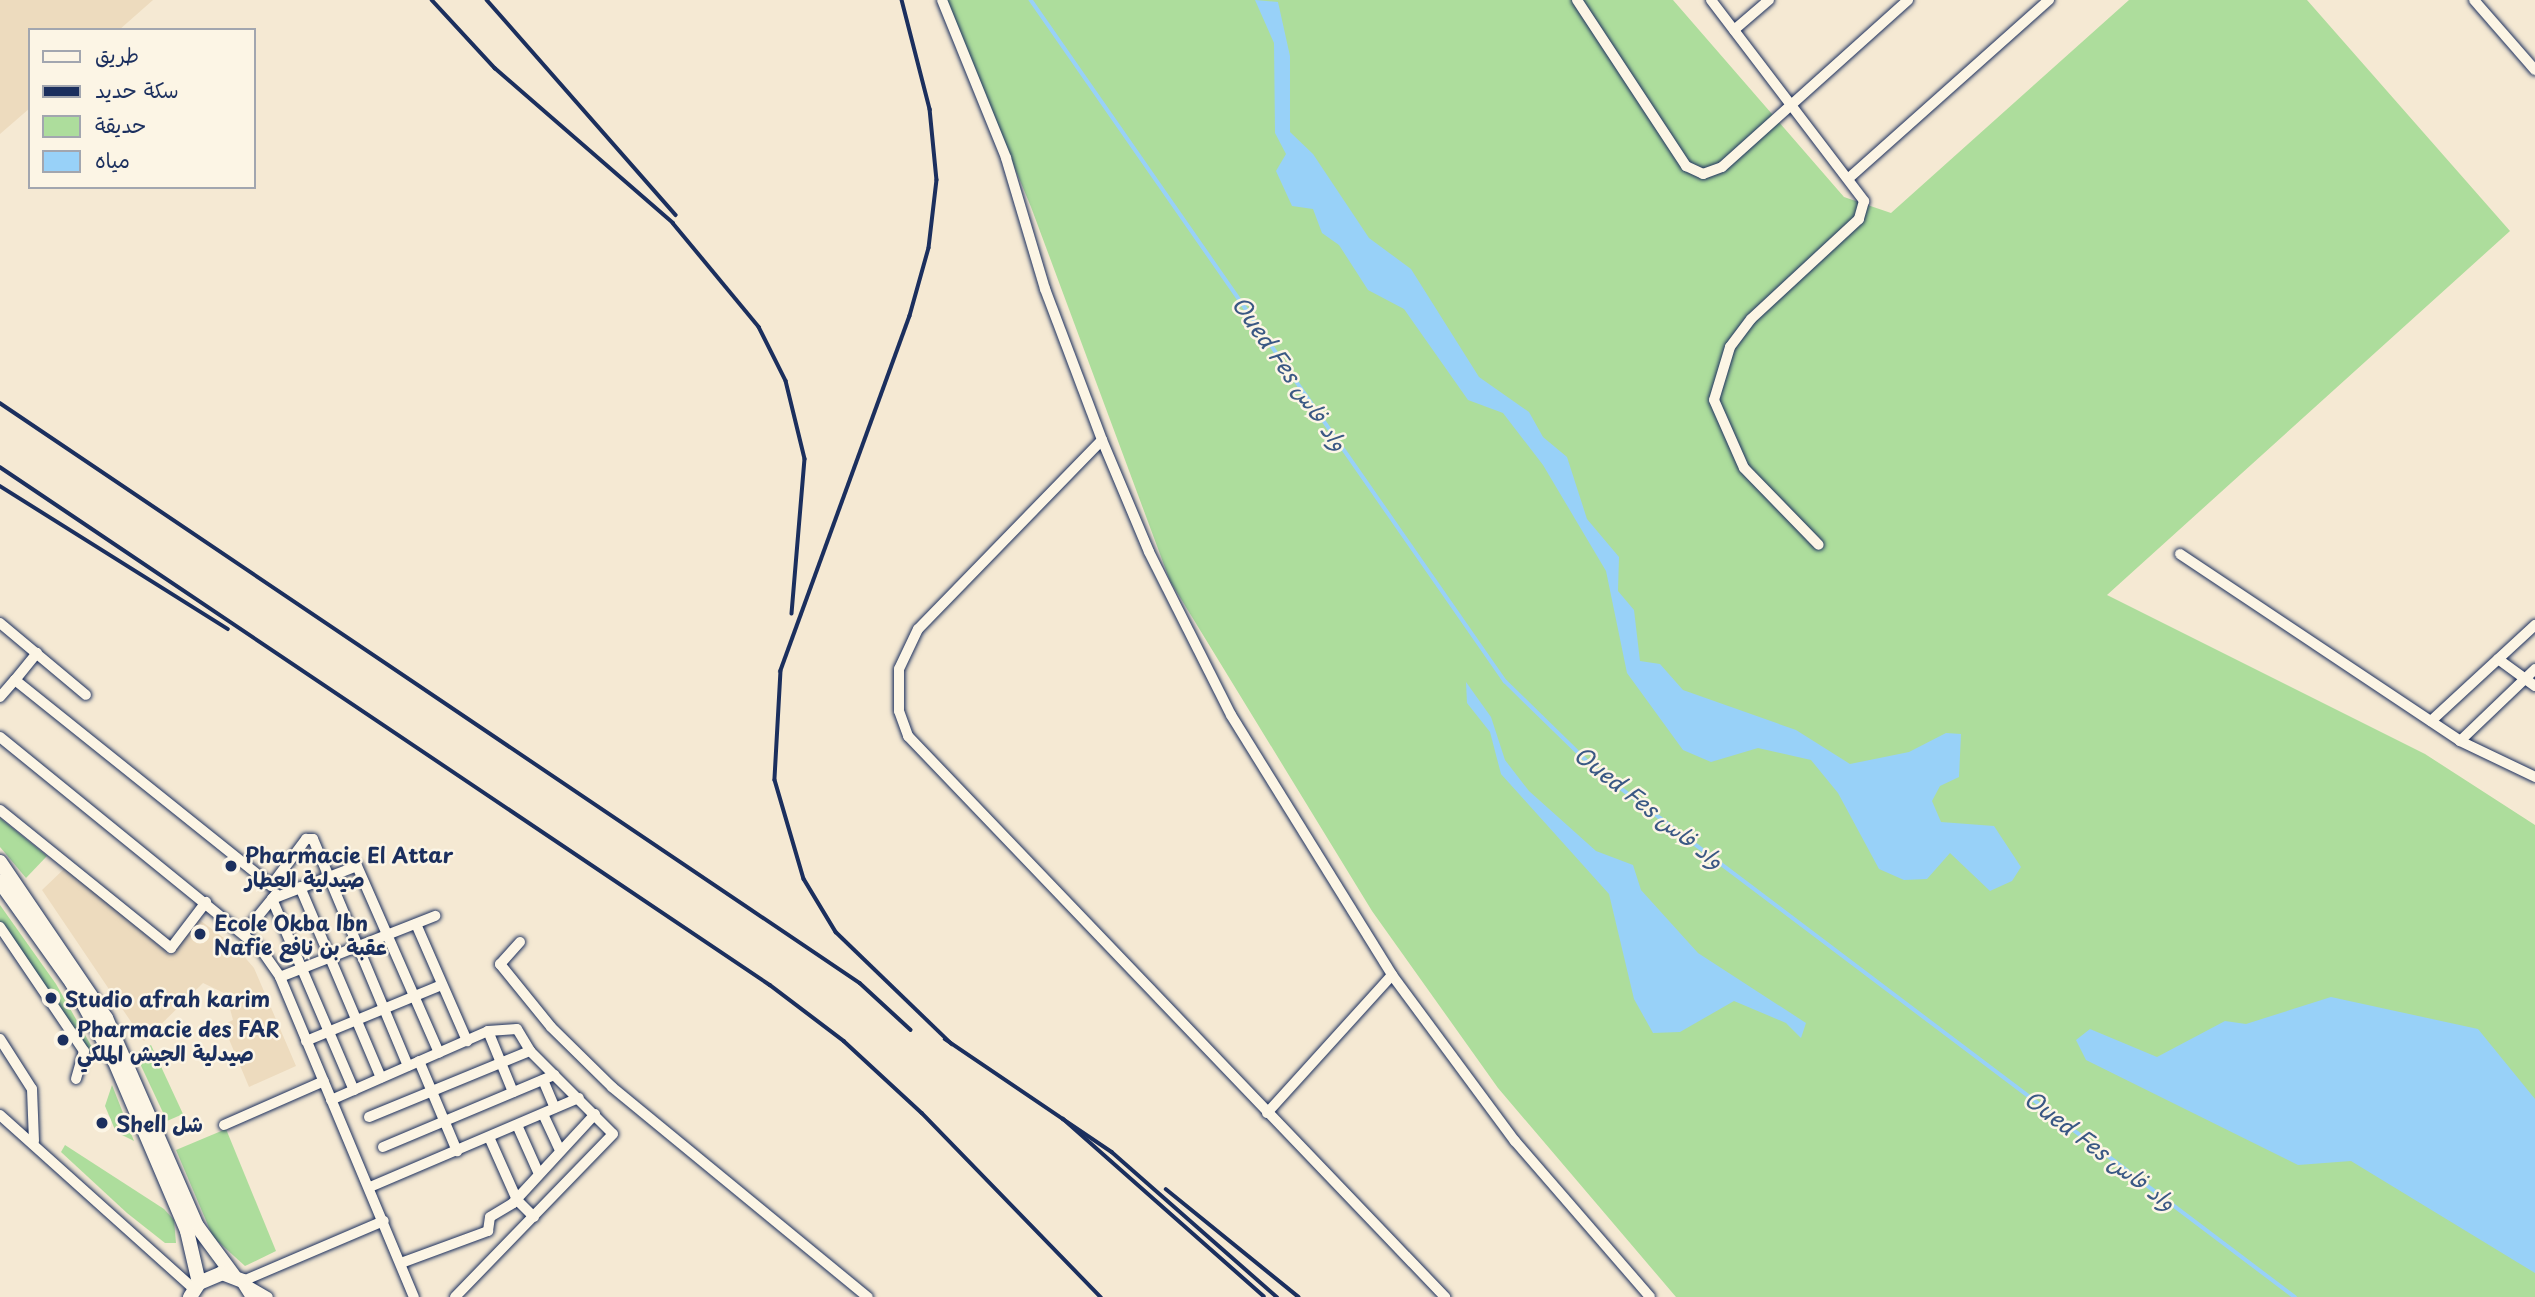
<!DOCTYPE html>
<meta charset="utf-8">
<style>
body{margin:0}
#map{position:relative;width:2535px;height:1297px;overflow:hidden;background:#f5e9d3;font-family:"Playpen Sans","Playpen Sans Arabic",sans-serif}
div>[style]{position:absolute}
.built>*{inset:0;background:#eddbbe}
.green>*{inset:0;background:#addd9c}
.water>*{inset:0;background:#98d1f8}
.stream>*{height:3.5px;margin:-1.75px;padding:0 1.75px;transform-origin:1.75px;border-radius:1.75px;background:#98d1f8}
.roads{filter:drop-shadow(0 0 2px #1b2f5e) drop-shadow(0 0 2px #1b2f5e)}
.minor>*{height:10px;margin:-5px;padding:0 5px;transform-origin:5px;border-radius:5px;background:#fcf5e5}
.major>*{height:14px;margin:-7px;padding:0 7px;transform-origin:7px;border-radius:7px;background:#fcf5e5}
.rail>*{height:3.5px;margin:-1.75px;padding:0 1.75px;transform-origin:1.75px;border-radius:1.75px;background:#1b2f5e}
.dots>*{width:19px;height:19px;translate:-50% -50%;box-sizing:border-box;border:4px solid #fcf5e5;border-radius:50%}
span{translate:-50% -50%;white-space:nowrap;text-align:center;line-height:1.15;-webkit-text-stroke:5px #fcf5e5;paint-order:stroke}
.poi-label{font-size:21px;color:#1b2f5e;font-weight:700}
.left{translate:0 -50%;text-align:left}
.water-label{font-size:23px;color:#3a5884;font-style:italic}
.legend{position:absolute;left:28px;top:28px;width:228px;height:161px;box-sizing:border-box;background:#fcf5e5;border:2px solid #a2a6af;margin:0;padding:9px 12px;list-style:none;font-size:21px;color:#1b2f5e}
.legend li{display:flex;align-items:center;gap:14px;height:35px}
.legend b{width:35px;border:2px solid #a2a6af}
</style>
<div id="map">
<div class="built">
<div style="clip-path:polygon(0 0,153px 0,119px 30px,30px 30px,30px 108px,0 134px)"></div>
<div style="clip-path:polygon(65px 868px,170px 955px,197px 918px,236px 947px,254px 968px,296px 1066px,249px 1087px,223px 1025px,233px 1020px,226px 994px,203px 983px,144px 1041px,42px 890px)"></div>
</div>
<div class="green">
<div style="clip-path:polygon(945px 0,1673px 0,1844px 197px,1891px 213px,2129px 0,2307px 0,2510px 231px,2107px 595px,2425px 754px,2535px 825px,2535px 1297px,1676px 1297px,1498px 1088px,1372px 911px,1170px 581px,1031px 207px)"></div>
<div style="clip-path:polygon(0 818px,47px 856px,26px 878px,0 847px)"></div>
<div style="clip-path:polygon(0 905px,56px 984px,93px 1049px,89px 1051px,0 922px)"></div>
<div style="clip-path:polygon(151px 1045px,183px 1114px,167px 1121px,135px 1053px)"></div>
<div style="clip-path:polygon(112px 1085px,134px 1141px,116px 1132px,105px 1106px)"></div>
<div style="clip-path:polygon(226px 1129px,276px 1251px,245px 1266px,213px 1237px,176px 1150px)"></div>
<div style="clip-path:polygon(65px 1145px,164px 1209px,174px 1220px,176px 1243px,165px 1243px,127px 1213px,61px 1152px)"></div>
</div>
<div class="water">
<div style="clip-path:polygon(1255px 0,1278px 2px,1290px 56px,1290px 132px,1313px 154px,1369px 238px,1411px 269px,1479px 377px,1529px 412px,1543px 437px,1567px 457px,1587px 519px,1619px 557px,1618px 591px,1634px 610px,1640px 661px,1660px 664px,1683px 690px,1796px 730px,1850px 764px,1909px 752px,1946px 733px,1961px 734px,1959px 777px,1940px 786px,1932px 801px,1941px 822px,1994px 826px,2021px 867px,2012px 881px,1990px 891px,1950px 853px,1927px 879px,1904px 880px,1879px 869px,1838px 793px,1811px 760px,1758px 748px,1711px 762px,1683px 750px,1627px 673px,1606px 571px,1543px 465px,1503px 413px,1468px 400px,1404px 309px,1368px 290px,1339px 245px,1322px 233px,1313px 209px,1292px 206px,1276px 171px,1286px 154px,1275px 133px,1274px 43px)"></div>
<div style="clip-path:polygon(1466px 682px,1491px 717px,1505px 760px,1529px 791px,1596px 851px,1633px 865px,1641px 890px,1698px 953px,1806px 1023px,1801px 1038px,1786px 1023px,1734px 1001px,1680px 1032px,1653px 1033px,1634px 999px,1609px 894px,1501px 774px,1490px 732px,1467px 703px)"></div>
<div style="clip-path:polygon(2331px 997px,2478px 1029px,2535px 1099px,2535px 1273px,2351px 1161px,2298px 1165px,2086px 1060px,2076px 1040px,2090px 1029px,2157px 1057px,2225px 1021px,2246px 1024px)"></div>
</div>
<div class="stream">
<div style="left:1031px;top:0;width:830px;rotate:55.16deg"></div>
<div style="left:1505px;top:681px;width:124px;rotate:44.3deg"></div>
<div style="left:1594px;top:768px;width:878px;rotate:37.04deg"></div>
</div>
<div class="roads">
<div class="minor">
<div style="left:942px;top:0;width:170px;rotate:67.9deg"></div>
<div style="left:1006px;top:158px;width:137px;rotate:73.4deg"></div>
<div style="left:1045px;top:289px;width:161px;rotate:69.3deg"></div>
<div style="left:1102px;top:440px;width:121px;rotate:67.2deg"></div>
<div style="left:1149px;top:552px;width:182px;rotate:63.3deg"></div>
<div style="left:1231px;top:715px;width:306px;rotate:58.2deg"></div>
<div style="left:1392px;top:975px;width:207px;rotate:53.5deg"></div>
<div style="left:1515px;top:1141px;width:206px;rotate:49.1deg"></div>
<div style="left:1577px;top:0;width:199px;rotate:56.7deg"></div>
<div style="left:1686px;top:166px;width:19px;rotate:25deg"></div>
<div style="left:1703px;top:174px;width:20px;rotate:-20deg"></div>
<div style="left:1722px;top:167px;width:250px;rotate:-41.9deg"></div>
<div style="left:1711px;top:0;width:253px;rotate:52.7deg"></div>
<div style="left:1864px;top:201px;width:19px;rotate:106deg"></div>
<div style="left:1859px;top:219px;width:147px;rotate:137.2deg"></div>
<div style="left:1751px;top:319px;width:35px;rotate:127deg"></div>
<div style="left:1730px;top:347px;width:55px;rotate:106.8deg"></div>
<div style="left:1714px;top:400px;width:74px;rotate:66.2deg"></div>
<div style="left:1744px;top:468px;width:107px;rotate:45.8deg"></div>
<div style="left:2474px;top:0;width:93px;rotate:48.9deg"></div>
<div style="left:1734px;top:30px;width:46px;rotate:-40.6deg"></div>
<div style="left:1849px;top:178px;width:268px;rotate:-41.7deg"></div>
<div style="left:1102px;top:440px;width:264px;rotate:134.2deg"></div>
<div style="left:918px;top:629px;width:44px;rotate:115.4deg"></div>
<div style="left:899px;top:669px;width:42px;rotate:90deg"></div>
<div style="left:899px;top:711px;width:27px;rotate:70deg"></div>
<div style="left:908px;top:736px;width:777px;rotate:46.25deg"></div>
<div style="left:2180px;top:554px;width:337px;rotate:33.7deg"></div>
<div style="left:2460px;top:741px;width:83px;rotate:25.6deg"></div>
<div style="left:0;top:623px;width:112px;rotate:39.9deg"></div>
<div style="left:2498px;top:659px;width:46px;rotate:36.1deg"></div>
<div style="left:15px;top:680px;width:35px;rotate:-51deg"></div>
<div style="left:0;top:697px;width:23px;rotate:-49deg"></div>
<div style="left:15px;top:680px;width:324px;rotate:38.7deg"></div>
<div style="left:2431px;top:721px;width:142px;rotate:-42.7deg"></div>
<div style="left:0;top:737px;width:335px;rotate:39.1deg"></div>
<div style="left:260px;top:948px;width:35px;rotate:55deg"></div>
<div style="left:280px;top:977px;width:347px;rotate:67.3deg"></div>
<div style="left:2460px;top:741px;width:104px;rotate:-43.8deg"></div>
<div style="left:0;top:810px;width:220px;rotate:38.9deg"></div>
<div style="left:171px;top:948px;width:58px;rotate:-52.7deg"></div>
<div style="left:271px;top:886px;width:59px;rotate:-53.3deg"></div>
<div style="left:306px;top:839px;width:7px"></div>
<div style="left:313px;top:839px;width:246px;rotate:67.3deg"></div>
<div style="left:300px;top:887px;width:207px;rotate:67deg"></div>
<div style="left:276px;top:894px;width:6px;rotate:129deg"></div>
<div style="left:272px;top:899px;width:208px;rotate:66.8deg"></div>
<div style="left:416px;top:924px;width:128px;rotate:66.4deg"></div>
<div style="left:0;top:927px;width:150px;rotate:55.9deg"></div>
<div style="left:84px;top:1051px;width:29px;rotate:106deg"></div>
<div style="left:245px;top:932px;width:43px;rotate:-50.7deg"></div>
<div style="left:272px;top:899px;width:91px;rotate:-21.2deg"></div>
<div style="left:357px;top:866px;width:204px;rotate:66.3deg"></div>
<div style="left:520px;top:942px;width:30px;rotate:132deg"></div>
<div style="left:500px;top:964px;width:81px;rotate:51deg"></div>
<div style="left:551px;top:1027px;width:86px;rotate:44.5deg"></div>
<div style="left:612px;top:1087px;width:331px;rotate:39.4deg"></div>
<div style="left:280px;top:977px;width:167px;rotate:-21.5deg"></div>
<div style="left:488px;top:1031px;width:66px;rotate:67.7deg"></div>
<div style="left:0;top:1039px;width:59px;rotate:57.4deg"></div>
<div style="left:32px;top:1089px;width:52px;rotate:87.8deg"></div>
<div style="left:306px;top:1041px;width:147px;rotate:-22.4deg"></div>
<div style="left:419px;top:1061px;width:98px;rotate:67.1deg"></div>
<div style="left:543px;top:1080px;width:30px;rotate:67deg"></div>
<div style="left:331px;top:1100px;width:171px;rotate:-23.7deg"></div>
<div style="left:488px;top:1031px;width:29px;rotate:-4deg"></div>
<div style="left:517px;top:1029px;width:26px;rotate:59deg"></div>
<div style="left:530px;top:1051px;width:117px;rotate:45deg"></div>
<div style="left:613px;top:1134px;width:227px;rotate:134.1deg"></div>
<div style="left:1267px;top:1113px;width:186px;rotate:-47.8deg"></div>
<div style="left:543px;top:1114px;width:38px;rotate:65deg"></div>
<div style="left:0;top:1115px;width:261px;rotate:41.9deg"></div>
<div style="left:369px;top:1117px;width:174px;rotate:-22.3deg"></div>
<div style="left:224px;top:1125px;width:109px;rotate:-23.7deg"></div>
<div style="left:517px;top:1125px;width:51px;rotate:65.9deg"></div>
<div style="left:489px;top:1137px;width:69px;rotate:66deg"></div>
<div style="left:517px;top:1200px;width:24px;rotate:45deg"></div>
<div style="left:383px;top:1147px;width:186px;rotate:-22.8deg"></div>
<div style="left:370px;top:1187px;width:227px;rotate:-23.1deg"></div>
<div style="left:401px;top:1263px;width:93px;rotate:-20.2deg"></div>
<div style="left:488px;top:1231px;width:14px;rotate:-82deg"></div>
<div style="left:490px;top:1217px;width:27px;rotate:-31deg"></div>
<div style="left:513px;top:1203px;width:121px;rotate:-47.3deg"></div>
<div style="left:243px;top:1281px;width:153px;rotate:-23.1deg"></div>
<div style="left:247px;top:1285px;width:24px;rotate:30deg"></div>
</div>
<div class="major">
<div style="left:0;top:862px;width:189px;rotate:55.8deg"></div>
<div style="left:106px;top:1018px;width:227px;rotate:66.4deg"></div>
<div style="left:197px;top:1226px;width:62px;rotate:53.5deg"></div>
<div style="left:0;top:882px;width:124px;rotate:54.5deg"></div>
<div style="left:72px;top:983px;width:90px;rotate:61.4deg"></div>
<div style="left:115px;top:1062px;width:184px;rotate:66.9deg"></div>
<div style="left:187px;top:1231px;width:53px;rotate:77deg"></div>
<div style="left:190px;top:1297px;width:17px;rotate:-57deg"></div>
<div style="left:199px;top:1283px;width:25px;rotate:-23deg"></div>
<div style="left:222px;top:1273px;width:22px;rotate:21deg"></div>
<div style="left:243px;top:1281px;width:19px;rotate:58deg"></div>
</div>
</div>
<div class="rail">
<div style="left:432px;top:0;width:93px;rotate:47.2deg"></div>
<div style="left:495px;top:68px;width:236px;rotate:41deg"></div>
<div style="left:673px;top:223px;width:135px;rotate:50.4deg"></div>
<div style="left:759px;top:327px;width:60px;rotate:63.4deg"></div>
<div style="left:786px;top:381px;width:80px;rotate:76.3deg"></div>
<div style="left:805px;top:459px;width:155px;rotate:94.8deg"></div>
<div style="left:487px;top:0;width:286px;rotate:48.7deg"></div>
<div style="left:902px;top:0;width:113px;rotate:75.6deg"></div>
<div style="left:930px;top:109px;width:71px;rotate:84.4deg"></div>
<div style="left:937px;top:180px;width:68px;rotate:96.7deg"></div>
<div style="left:929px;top:248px;width:71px;rotate:105.6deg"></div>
<div style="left:910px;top:316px;width:378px;rotate:110deg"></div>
<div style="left:781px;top:671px;width:109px;rotate:93.2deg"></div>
<div style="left:775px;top:780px;width:103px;rotate:73.7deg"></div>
<div style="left:804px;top:879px;width:62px;rotate:58.9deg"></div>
<div style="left:836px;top:932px;width:161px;rotate:44deg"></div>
<div style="left:0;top:403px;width:1037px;rotate:34deg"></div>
<div style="left:860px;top:983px;width:69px;rotate:42.7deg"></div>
<div style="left:0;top:467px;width:928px;rotate:33.93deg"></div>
<div style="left:770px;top:985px;width:93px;rotate:37.1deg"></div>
<div style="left:844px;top:1041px;width:106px;rotate:42.7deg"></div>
<div style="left:922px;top:1113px;width:257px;rotate:45.8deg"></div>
<div style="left:0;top:486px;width:269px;rotate:32.1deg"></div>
<div style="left:945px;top:1039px;width:143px;rotate:34.1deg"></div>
<div style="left:1166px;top:1189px;width:171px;rotate:39.1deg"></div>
<div style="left:1264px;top:1297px;width:268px;rotate:-138.5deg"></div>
<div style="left:1063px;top:1119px;width:59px;rotate:34deg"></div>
<div style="left:1112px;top:1152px;width:220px;rotate:41.3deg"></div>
</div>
<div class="dots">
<div style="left:231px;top:866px;background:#1b2f5e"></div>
<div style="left:200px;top:934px;background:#1b2f5e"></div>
<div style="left:51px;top:998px;background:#1b2f5e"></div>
<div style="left:63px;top:1040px;background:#1b2f5e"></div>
<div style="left:102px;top:1123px;background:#1b2f5e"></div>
</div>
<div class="poi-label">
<span class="left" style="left:245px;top:866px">Pharmacie El Attar<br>صيدلية العطار</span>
<span class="left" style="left:214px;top:934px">Ecole Okba Ibn<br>Nafie عقبة بن نافع</span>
<span class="left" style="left:65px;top:998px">Studio afrah karim</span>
<span class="left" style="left:77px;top:1040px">Pharmacie des FAR<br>صيدلية الجيش الملكي</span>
<span class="left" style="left:116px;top:1123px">Shell شل</span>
</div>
<div class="water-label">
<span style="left:1290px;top:373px;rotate:55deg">Oued Fes واد فاس</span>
<span style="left:1649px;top:807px;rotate:38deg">Oued Fes واد فاس</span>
<span style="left:2100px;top:1150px;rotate:37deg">Oued Fes واد فاس</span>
</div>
<ul class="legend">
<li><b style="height:9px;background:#fcf5e5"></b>طريق</li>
<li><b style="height:9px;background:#1b2f5e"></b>سكة حديد</li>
<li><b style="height:19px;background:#addd9c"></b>حديقة</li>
<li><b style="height:19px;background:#98d1f8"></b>مياه</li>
</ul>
</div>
